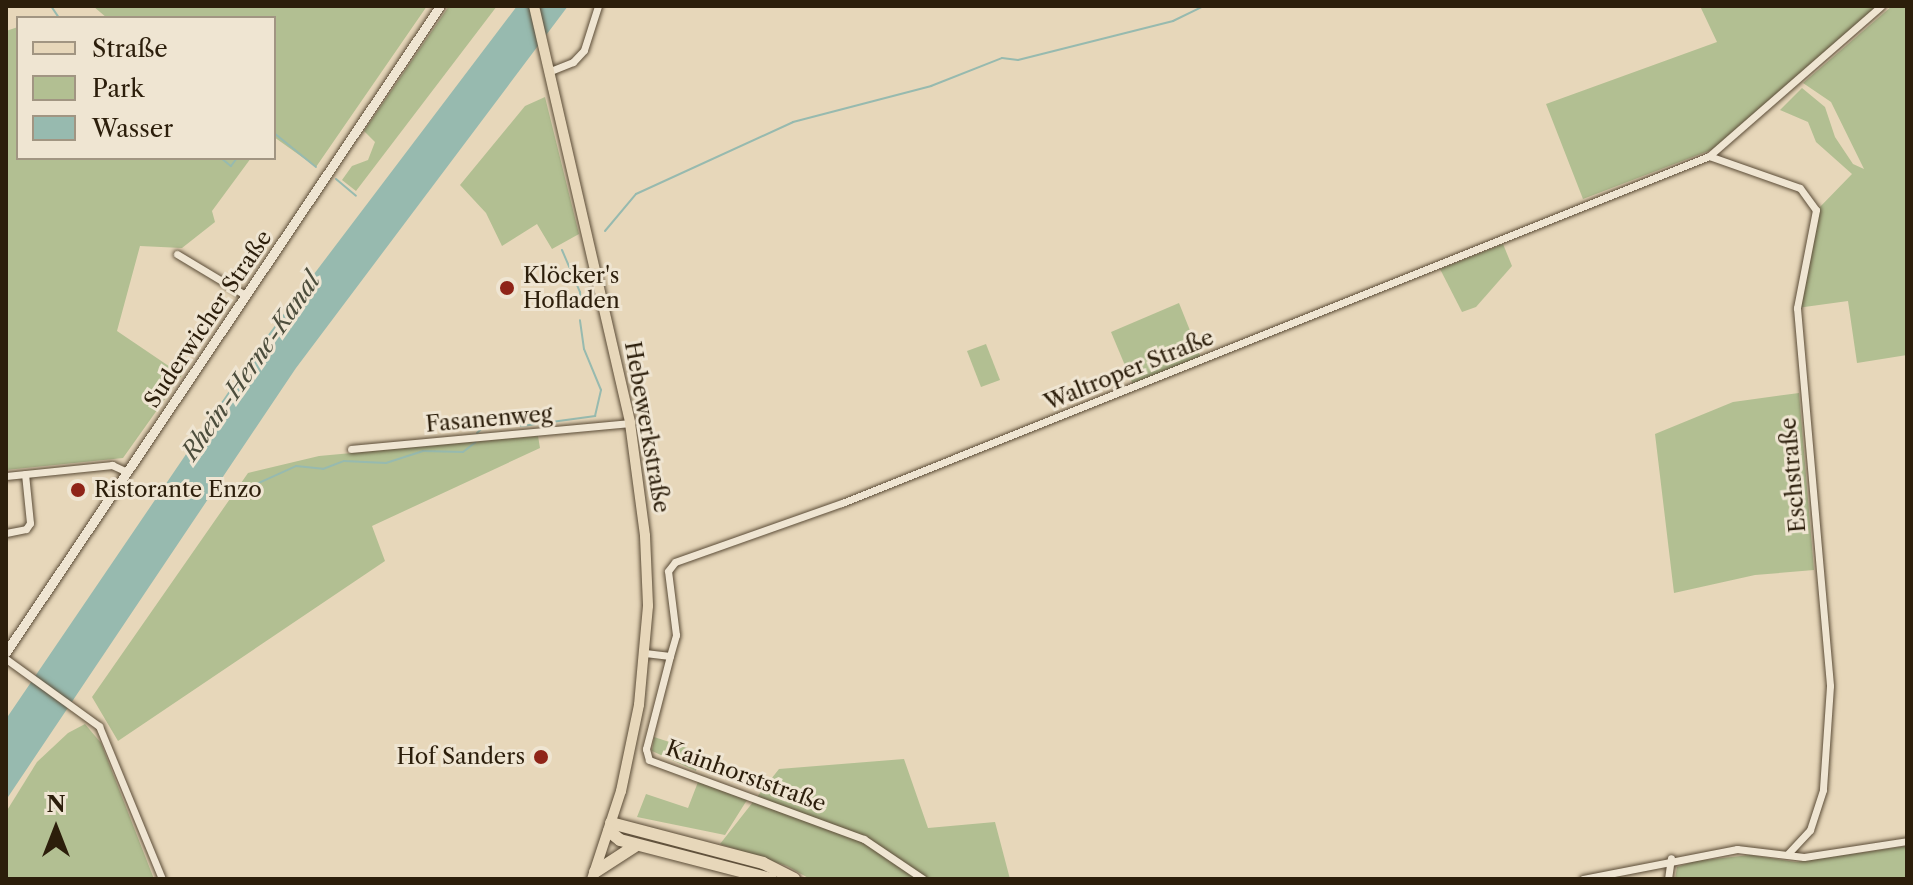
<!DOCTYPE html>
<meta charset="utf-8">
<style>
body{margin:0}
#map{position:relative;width:1913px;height:885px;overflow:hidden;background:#e7d7ba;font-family:"Libre Caslon Text",serif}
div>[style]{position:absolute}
.green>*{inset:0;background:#b2bf92}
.water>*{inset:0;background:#97baaf}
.stream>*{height:2px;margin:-1px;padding:0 1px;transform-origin:1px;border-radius:1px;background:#97baaf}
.roads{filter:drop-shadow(0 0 2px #5b4c37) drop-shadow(0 0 2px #5b4c37)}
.minor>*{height:7px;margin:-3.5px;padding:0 3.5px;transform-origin:3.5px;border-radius:3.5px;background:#efe5d2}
.secondary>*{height:9px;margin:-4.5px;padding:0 4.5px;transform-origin:4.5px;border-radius:4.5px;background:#efe5d2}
.primary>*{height:10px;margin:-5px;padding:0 5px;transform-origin:5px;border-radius:5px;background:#e7d7ba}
.motorway>*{height:12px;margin:-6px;padding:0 6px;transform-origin:6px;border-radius:6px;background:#e7d7ba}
.dots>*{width:22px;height:22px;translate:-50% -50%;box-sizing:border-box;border:4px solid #efe5d2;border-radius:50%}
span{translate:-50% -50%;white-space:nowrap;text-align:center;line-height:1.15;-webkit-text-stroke:6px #efe5d2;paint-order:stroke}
.poi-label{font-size:22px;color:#2c1e0b}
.left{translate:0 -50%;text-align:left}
.right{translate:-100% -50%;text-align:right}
.street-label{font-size:22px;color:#2c1e0b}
.water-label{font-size:24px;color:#4c4d3c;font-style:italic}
.frame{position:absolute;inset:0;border:8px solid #2c1e0b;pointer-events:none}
.legend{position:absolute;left:16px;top:16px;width:260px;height:144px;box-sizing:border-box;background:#efe5d2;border:2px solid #a19582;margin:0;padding:10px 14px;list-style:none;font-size:24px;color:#2c1e0b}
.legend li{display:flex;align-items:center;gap:16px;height:40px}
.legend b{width:40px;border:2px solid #a19582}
.north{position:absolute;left:16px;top:789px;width:80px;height:80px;-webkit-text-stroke:6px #efe5d2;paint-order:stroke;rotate:0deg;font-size:22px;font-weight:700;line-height:32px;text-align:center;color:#2c1e0b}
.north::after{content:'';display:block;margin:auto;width:28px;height:36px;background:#2c1e0b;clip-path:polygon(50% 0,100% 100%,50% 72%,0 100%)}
</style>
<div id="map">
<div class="green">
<div style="clip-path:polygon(93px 6px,427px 6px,316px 167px,274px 137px,274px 18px,107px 18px)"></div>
<div style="clip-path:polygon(449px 6px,497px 6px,356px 191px,342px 180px,352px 166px,368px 160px,375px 142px,364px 131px)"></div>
<div style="clip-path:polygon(1700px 6px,1877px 6px,1724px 145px,1583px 199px,1546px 104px,1717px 42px)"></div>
<div style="clip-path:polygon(1892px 6px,1907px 6px,1907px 355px,1857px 363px,1848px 301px,1797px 308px,1818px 209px,1852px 174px,1816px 142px,1808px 122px,1780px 110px,1802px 88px,1825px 107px,1835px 137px,1853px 164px,1864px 169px,1831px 102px,1803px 83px)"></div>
<div style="clip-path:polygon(18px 27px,18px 158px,251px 158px,212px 211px,215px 222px,182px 248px,140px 246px,117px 331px,182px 375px,123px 458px,6px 470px,6px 31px)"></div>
<div style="clip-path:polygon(545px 97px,579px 234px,552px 249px,537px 224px,502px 246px,486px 213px,460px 185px,525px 106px)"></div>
<div style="clip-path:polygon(1503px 244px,1512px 266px,1476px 307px,1462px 312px,1440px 269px)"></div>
<div style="clip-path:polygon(1179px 303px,1201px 358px,1134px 387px,1111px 332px)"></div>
<div style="clip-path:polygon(986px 344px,1000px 380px,981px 387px,967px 351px)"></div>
<div style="clip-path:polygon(1799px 393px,1814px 570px,1755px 575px,1674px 593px,1655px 434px,1733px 402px)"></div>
<div style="clip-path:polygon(538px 436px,540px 448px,372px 526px,385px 561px,118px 741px,92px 697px,248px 473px,319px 456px)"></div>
<div style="clip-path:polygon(85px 724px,101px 743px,154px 879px,6px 879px,6px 812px,37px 762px,68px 733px)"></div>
<div style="clip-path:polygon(654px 737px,700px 752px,696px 771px,652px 751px)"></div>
<div style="clip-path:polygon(904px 759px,928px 828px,995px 822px,1010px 879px,810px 879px,787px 866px,720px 844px,779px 769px)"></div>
<div style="clip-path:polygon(698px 782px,747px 800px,725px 835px,637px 817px,646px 794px,688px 808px)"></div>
<div style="clip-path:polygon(1907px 846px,1907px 879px,1675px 879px,1677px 867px,1695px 861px,1750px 855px,1796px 862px)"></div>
</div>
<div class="water">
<div style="clip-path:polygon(517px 6px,568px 6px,296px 368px,6px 800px,6px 719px,261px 344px)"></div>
</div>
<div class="stream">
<div style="left:51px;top:6px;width:14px;rotate:56deg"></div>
<div style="left:274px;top:133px;width:54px;rotate:39deg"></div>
<div style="left:221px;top:158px;width:13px;rotate:39deg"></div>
<div style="left:231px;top:166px;width:10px;rotate:-53deg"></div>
<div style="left:336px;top:179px;width:26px;rotate:40deg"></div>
<div style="left:605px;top:231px;width:48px;rotate:-50deg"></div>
<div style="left:636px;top:194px;width:173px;rotate:-24.6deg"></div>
<div style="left:793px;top:122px;width:143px;rotate:-14.6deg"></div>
<div style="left:931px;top:86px;width:76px;rotate:-21.5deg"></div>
<div style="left:1002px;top:58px;width:16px;rotate:7deg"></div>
<div style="left:1018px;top:60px;width:160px;rotate:-14.1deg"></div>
<div style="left:1173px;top:21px;width:34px;rotate:-26deg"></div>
<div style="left:562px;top:250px;width:46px;rotate:66.8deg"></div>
<div style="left:580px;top:292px;width:15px;rotate:86deg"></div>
<div style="left:477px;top:433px;width:19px;rotate:-43deg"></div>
<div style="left:491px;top:420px;width:32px;rotate:11deg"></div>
<div style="left:522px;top:426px;width:74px;rotate:-7.8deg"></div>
<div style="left:595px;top:416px;width:27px;rotate:-77deg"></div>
<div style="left:601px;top:390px;width:44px;rotate:-112.5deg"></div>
<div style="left:584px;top:349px;width:29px;rotate:-98deg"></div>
<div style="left:254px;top:485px;width:46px;rotate:-24.3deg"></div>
<div style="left:296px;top:466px;width:27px;rotate:6deg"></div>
<div style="left:323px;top:469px;width:22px;rotate:-21deg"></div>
<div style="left:344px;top:461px;width:42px;rotate:2.7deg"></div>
<div style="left:386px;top:463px;width:39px;rotate:-18deg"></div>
<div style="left:423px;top:451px;width:40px;rotate:1.4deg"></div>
<div style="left:463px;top:452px;width:16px;rotate:-38deg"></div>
</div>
<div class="roads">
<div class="minor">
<div style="left:548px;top:72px;width:27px;rotate:-22deg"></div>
<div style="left:573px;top:62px;width:16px;rotate:-47deg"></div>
<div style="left:584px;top:50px;width:46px;rotate:-72.3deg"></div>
<div style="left:1709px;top:156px;width:96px;rotate:19.4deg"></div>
<div style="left:1800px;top:188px;width:27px;rotate:54deg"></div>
<div style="left:1816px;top:210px;width:100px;rotate:101deg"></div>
<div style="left:1797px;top:308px;width:379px;rotate:85deg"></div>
<div style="left:1830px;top:686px;width:104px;rotate:93.9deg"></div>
<div style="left:1823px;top:790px;width:42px;rotate:108deg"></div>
<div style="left:1810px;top:830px;width:33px;rotate:133deg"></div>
<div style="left:177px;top:254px;width:79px;rotate:31.1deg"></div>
<div style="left:351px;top:449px;width:280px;rotate:-5.3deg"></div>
<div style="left:6px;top:476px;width:107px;rotate:-5.9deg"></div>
<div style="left:112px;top:465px;width:17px;rotate:25deg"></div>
<div style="left:6px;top:533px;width:20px;rotate:-11deg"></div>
<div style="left:26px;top:529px;width:7px;rotate:-56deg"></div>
<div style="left:30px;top:523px;width:49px;rotate:-95.8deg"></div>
<div style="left:645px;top:653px;width:25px;rotate:7deg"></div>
<div style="left:670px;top:656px;width:22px;rotate:-74deg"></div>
<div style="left:676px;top:635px;width:64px;rotate:-97.1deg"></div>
<div style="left:668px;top:571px;width:11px;rotate:-52deg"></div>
<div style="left:675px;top:562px;width:177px;rotate:-19.5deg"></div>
<div style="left:842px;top:503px;width:934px;rotate:-21.81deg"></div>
<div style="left:1709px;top:156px;width:228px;rotate:-41.1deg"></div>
<div style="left:670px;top:656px;width:96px;rotate:104.5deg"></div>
<div style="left:646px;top:749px;width:11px;rotate:75deg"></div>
<div style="left:649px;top:760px;width:229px;rotate:20.2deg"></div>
<div style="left:864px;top:839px;width:71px;rotate:34.1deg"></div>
<div style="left:6px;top:659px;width:115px;rotate:35.8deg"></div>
<div style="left:99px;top:726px;width:165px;rotate:67.6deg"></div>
<div style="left:1583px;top:879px;width:157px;rotate:-11deg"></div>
<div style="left:1737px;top:849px;width:67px;rotate:6.8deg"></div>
<div style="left:1804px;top:857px;width:104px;rotate:-8.8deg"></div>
<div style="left:1668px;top:879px;width:21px;rotate:-82deg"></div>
</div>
<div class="secondary">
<div style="left:6px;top:652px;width:778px;rotate:-56.11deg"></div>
</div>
<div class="primary">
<div style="left:534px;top:6px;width:428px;rotate:77deg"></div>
<div style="left:630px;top:423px;width:114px;rotate:82.4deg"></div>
<div style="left:645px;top:536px;width:70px;rotate:87.5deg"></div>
<div style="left:648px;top:606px;width:99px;rotate:95.2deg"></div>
<div style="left:639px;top:705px;width:88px;rotate:101.8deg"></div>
<div style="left:621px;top:791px;width:93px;rotate:108.2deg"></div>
</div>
<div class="motorway">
<div style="left:611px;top:823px;width:157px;rotate:14.7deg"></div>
<div style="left:763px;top:863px;width:35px;rotate:27deg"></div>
<div style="left:609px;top:831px;width:14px;rotate:39deg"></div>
<div style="left:620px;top:840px;width:156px;rotate:14.5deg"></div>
<div style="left:595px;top:872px;width:48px;rotate:-33deg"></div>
</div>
</div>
<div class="dots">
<div style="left:507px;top:288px;background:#8f2418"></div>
<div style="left:78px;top:490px;background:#8f2418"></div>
<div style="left:541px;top:757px;background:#8f2418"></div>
</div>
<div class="poi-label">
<span class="left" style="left:523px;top:288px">Klöcker's<br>Hofladen</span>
<span class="left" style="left:94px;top:490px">Ristorante Enzo</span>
<span class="right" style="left:525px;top:757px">Hof Sanders</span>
</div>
<div class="street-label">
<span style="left:208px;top:319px;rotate:-56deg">Suderwicher Straße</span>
<span style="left:1129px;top:370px;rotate:-22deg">Waltroper Straße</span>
<span style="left:489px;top:419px;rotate:-5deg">Fasanenweg</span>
<span style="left:647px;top:427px;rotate:80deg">Hebewerkstraße</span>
<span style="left:1793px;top:475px;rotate:-95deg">Eschstraße</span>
<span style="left:746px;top:776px;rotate:20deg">Kainhorststraße</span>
</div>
<div class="water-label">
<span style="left:251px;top:366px;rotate:-55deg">Rhein-Herne-Kanal</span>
</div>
<div class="frame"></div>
<ul class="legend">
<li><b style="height:10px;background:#e7d7ba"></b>Straße</li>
<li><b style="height:22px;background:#b2bf92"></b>Park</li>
<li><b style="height:22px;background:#97baaf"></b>Wasser</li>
</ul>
<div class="north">N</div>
</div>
